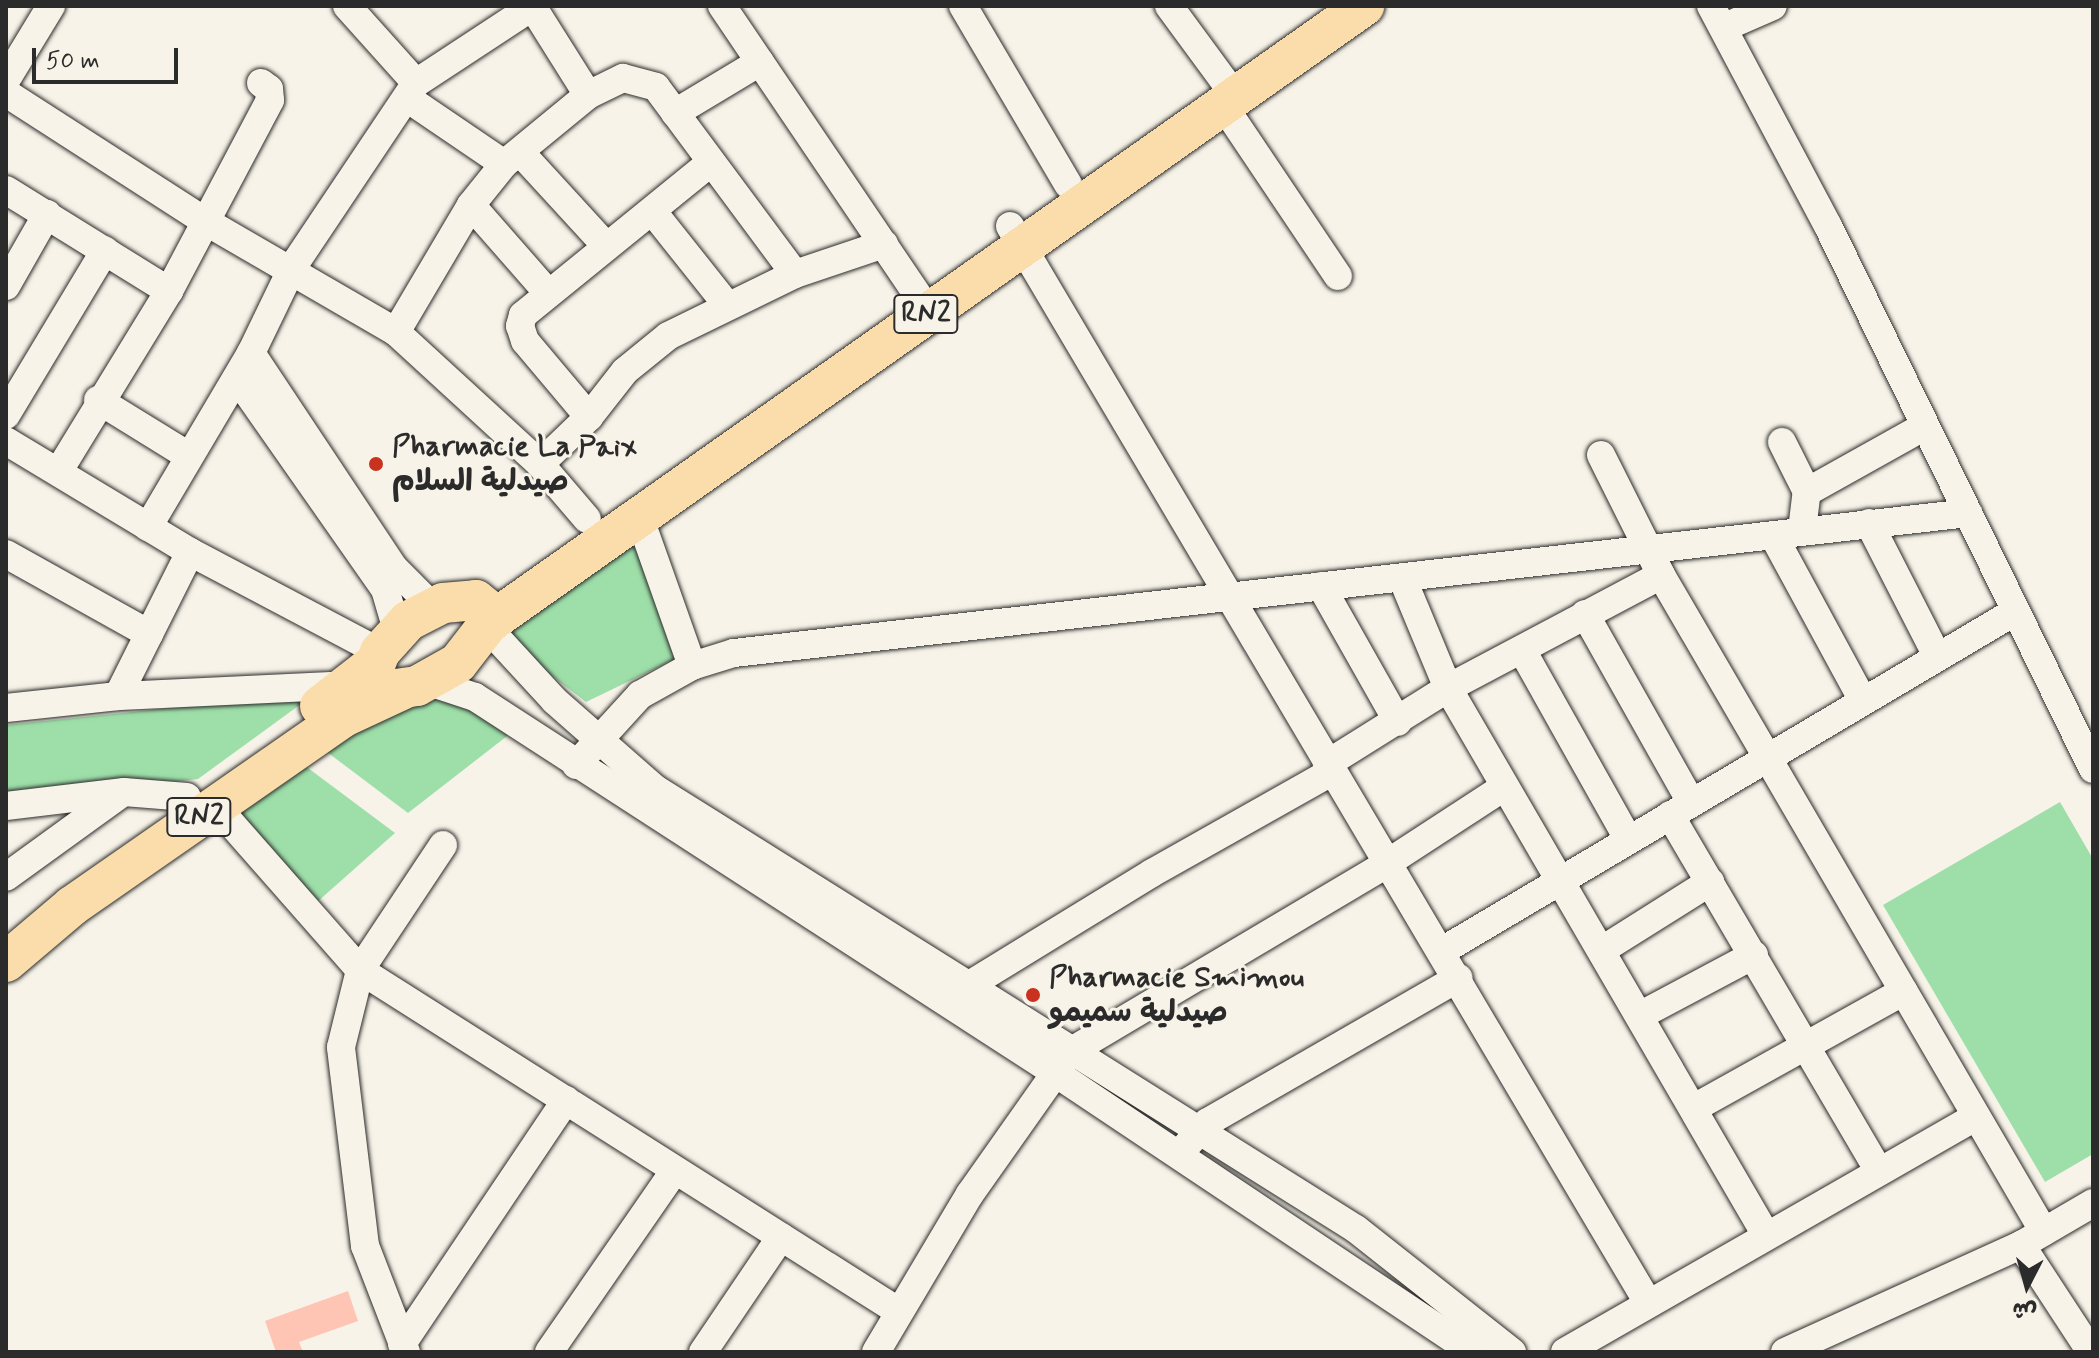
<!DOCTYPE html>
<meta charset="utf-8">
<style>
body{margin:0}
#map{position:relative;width:2099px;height:1358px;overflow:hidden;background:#f7f3e8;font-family:Mynerve,"Playpen Sans Arabic",sans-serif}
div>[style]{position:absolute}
.green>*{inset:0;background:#9edfa9}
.building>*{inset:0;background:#fec4b4}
.roads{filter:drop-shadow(0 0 2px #2b2b2b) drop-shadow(0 0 2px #2b2b2b)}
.minor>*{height:28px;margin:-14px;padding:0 14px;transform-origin:14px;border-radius:14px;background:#f7f3e8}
.highway>*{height:40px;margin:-20px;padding:0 20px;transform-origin:20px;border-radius:20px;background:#faddab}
.dots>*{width:22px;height:22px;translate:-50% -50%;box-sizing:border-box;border:4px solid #f7f3e8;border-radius:50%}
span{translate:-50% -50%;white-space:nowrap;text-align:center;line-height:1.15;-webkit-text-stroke:6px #f7f3e8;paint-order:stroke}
.shield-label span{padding:2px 6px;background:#f7f3e8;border:2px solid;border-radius:6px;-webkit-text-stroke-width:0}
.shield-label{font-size:28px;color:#2b2b2b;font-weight:700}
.poi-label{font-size:30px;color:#2b2b2b;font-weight:700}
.left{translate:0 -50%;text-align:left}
.frame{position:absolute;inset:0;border:8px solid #2b2b2b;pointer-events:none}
.north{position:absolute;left:1987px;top:1246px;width:80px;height:80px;-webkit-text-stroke:6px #f7f3e8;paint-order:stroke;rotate:186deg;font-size:22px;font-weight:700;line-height:32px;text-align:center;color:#2b2b2b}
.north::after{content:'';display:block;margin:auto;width:28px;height:36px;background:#2b2b2b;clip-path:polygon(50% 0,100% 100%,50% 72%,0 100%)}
.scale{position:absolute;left:32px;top:48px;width:146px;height:36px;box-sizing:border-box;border:4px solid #2b2b2b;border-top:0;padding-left:10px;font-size:24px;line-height:28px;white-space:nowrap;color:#2b2b2b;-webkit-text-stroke:6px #f7f3e8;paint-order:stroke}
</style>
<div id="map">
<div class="green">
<div style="clip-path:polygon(628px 523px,675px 659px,586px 702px,483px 623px)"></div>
<div style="clip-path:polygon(416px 671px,511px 733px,408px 813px,319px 746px)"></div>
<div style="clip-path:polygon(316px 693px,198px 779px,6px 801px,6px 725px)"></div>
<div style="clip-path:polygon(296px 759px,395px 833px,317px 902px,229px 799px)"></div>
<div style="clip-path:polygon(2060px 802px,2093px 859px,2093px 1154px,2045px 1182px,1883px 905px)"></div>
</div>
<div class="building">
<div style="clip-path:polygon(348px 1291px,358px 1321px,299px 1342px,303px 1352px,276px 1352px,265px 1321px)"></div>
</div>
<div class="roads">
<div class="minor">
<div style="left:347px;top:6px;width:103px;rotate:48.1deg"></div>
<div style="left:532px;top:6px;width:105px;rotate:57.8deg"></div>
<div style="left:722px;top:6px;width:369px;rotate:55.9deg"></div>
<div style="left:963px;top:6px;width:207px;rotate:59.5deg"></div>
<div style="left:1169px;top:6px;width:112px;rotate:53.7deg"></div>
<div style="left:1711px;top:6px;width:249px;rotate:62deg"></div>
<div style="left:1828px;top:226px;width:604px;rotate:63.99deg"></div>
<div style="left:1725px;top:27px;width:52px;rotate:-23.6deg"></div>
<div style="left:6px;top:80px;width:87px;rotate:-58.7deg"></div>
<div style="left:6px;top:93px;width:234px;rotate:32.8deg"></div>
<div style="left:203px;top:220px;width:223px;rotate:30.1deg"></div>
<div style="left:396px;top:332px;width:195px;rotate:42.5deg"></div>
<div style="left:540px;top:464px;width:72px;rotate:49.5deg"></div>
<div style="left:407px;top:98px;width:117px;rotate:34.2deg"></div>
<div style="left:1223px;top:105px;width:206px;rotate:56.1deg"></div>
<div style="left:675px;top:113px;width:99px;rotate:-31deg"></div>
<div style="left:520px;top:152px;width:127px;rotate:47.5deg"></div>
<div style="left:6px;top:190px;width:192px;rotate:31.8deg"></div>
<div style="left:471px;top:205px;width:117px;rotate:48.8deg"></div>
<div style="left:653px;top:212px;width:119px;rotate:51.5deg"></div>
<div style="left:1010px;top:226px;width:1250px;rotate:59.35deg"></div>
<div style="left:6px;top:286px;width:83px;rotate:-60.3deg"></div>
<div style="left:396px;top:332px;width:147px;rotate:-59.4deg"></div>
<div style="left:471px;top:205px;width:53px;rotate:-51.2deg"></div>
<div style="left:504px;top:164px;width:109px;rotate:-39.4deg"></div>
<div style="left:588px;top:95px;width:39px;rotate:-26deg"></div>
<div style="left:623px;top:78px;width:34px;rotate:15deg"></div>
<div style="left:656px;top:87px;width:233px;rotate:53.4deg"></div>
<div style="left:251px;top:353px;width:258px;rotate:56.4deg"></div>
<div style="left:394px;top:568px;width:55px;rotate:45deg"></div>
<div style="left:237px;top:378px;width:258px;rotate:55deg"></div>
<div style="left:385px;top:589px;width:43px;rotate:73.7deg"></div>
<div style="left:98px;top:400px;width:105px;rotate:31.7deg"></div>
<div style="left:6px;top:415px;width:192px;rotate:-59deg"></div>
<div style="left:589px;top:417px;width:99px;rotate:-130.1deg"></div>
<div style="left:525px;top:341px;width:16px;rotate:-108deg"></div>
<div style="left:520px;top:326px;width:11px;rotate:-75deg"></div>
<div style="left:523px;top:315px;width:242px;rotate:-39.1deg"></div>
<div style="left:6px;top:441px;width:215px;rotate:31.1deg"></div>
<div style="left:190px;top:552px;width:215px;rotate:27.8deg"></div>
<div style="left:1782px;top:442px;width:56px;rotate:63.4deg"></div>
<div style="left:1601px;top:455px;width:134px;rotate:63.4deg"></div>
<div style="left:1661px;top:575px;width:760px;rotate:59.76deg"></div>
<div style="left:540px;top:464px;width:68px;rotate:-43.8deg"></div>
<div style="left:589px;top:417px;width:58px;rotate:-52deg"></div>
<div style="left:625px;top:371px;width:55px;rotate:-39.1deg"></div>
<div style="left:668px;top:336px;width:141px;rotate:-26deg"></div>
<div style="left:795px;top:274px;width:94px;rotate:-18.6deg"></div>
<div style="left:60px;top:469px;width:209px;rotate:-58.5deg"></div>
<div style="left:169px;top:291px;width:216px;rotate:-62.1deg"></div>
<div style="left:270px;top:100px;width:11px;rotate:-95deg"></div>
<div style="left:269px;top:89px;width:10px;rotate:-143deg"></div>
<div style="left:639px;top:516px;width:159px;rotate:70.5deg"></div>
<div style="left:1869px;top:523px;width:147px;rotate:62.9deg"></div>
<div style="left:148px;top:527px;width:202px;rotate:-59.4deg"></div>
<div style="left:251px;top:353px;width:94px;rotate:-64.2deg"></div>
<div style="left:292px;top:268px;width:223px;rotate:-56.2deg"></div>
<div style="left:416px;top:83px;width:140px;rotate:-33.3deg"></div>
<div style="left:1802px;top:530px;width:38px;rotate:-83deg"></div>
<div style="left:1807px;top:492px;width:135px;rotate:-29.2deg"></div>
<div style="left:1773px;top:535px;width:187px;rotate:61.5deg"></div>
<div style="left:6px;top:554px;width:164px;rotate:29.2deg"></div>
<div style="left:1403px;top:580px;width:117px;rotate:67.4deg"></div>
<div style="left:1448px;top:688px;width:633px;rotate:59.83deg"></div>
<div style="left:1321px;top:586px;width:156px;rotate:60.5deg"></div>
<div style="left:1585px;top:614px;width:216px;rotate:60.6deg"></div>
<div style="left:487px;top:627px;width:100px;rotate:47.4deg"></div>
<div style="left:555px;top:701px;width:132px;rotate:41.3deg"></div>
<div style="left:654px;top:788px;width:829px;rotate:32.14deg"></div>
<div style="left:1356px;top:1229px;width:199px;rotate:38.3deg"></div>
<div style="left:1522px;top:650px;width:217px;rotate:60.7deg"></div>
<div style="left:429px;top:682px;width:48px;rotate:18.1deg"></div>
<div style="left:475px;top:697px;width:690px;rotate:32.93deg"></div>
<div style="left:1054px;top:1072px;width:504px;rotate:33.75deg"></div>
<div style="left:118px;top:696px;width:161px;rotate:-63.4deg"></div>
<div style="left:6px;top:708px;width:113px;rotate:-6.1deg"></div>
<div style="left:118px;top:696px;width:231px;rotate:-2.7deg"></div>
<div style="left:1327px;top:764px;width:143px;rotate:-32.1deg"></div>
<div style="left:1448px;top:688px;width:241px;rotate:-27.9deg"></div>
<div style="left:576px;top:765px;width:95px;rotate:-47.6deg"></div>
<div style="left:640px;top:695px;width:60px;rotate:-29.1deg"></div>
<div style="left:692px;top:666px;width:44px;rotate:-17.2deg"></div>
<div style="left:734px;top:653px;width:1242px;rotate:-6.47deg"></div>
<div style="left:215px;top:805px;width:220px;rotate:48.7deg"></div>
<div style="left:360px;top:970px;width:637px;rotate:32.37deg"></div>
<div style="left:6px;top:806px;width:119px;rotate:-6.8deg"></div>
<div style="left:124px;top:792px;width:63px;rotate:4.5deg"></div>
<div style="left:1670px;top:815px;width:413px;rotate:59.6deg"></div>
<div style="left:6px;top:877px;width:143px;rotate:-35.9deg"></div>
<div style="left:1602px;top:950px;width:128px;rotate:-32.2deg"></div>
<div style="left:1442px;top:951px;width:667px;rotate:-30.64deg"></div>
<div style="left:957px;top:999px;width:15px;rotate:-53deg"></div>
<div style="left:966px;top:987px;width:218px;rotate:-31.5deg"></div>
<div style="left:1152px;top:873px;width:206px;rotate:-29.4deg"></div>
<div style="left:1641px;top:1015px;width:128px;rotate:-28deg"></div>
<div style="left:1694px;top:1108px;width:240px;rotate:-29.1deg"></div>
<div style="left:1187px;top:1145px;width:31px;rotate:-48deg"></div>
<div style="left:1208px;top:1122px;width:289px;rotate:-29.9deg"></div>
<div style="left:2021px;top:1245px;width:128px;rotate:56.8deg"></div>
<div style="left:402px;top:1344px;width:294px;rotate:-56.1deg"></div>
<div style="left:406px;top:1352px;width:114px;rotate:-111.1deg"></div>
<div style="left:365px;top:1246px;width:200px;rotate:-96.9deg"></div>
<div style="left:341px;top:1047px;width:79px;rotate:-76.1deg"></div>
<div style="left:360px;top:970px;width:150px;rotate:-56.4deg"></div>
<div style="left:549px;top:1352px;width:221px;rotate:-55.3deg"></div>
<div style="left:703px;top:1352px;width:139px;rotate:-55.9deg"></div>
<div style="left:876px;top:1352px;width:184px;rotate:-59.3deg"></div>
<div style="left:970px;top:1194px;width:174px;rotate:-54.8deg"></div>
<div style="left:1070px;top:1052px;width:368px;rotate:-30.7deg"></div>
<div style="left:1386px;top:864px;width:141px;rotate:-33.1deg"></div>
<div style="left:1565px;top:1352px;width:470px;rotate:-29.8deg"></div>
<div style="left:1785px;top:1352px;width:259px;rotate:-24.4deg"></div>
<div style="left:2021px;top:1245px;width:83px;rotate:-30.3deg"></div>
</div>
<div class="highway">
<div style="left:476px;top:600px;width:14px;rotate:39deg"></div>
<div style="left:487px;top:609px;width:14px;rotate:82deg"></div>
<div style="left:489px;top:623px;width:51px;rotate:127.8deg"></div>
<div style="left:458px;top:663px;width:47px;rotate:150.7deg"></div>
<div style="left:417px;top:686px;width:27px;rotate:172deg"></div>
<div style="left:390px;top:690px;width:17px;rotate:-152deg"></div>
<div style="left:375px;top:682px;width:9px;rotate:-108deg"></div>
<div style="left:372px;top:673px;width:22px;rotate:-69deg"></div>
<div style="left:380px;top:652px;width:42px;rotate:-47.9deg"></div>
<div style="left:408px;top:621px;width:39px;rotate:-27deg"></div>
<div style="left:443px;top:603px;width:33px;rotate:-5deg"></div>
<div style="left:489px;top:623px;width:1071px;rotate:-35.19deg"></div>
<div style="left:320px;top:706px;width:68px;rotate:-37.9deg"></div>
<div style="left:6px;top:962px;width:87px;rotate:-40.3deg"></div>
<div style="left:72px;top:906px;width:331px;rotate:-34.8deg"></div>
<div style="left:344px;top:717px;width:66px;rotate:-25deg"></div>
</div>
</div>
<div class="dots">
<div style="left:376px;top:464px;background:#c8321e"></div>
<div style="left:1033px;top:995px;background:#c8321e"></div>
</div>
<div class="shield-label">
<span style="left:926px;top:314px">RN2</span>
<span style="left:199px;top:817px">RN2</span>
</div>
<div class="poi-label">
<span class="left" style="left:392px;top:464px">Pharmacie La Paix<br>صيدلية السلام</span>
<span class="left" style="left:1049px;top:995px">Pharmacie Smimou<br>صيدلية سميمو</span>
</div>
<div class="frame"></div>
<div class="north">ش</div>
<div class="scale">50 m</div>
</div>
